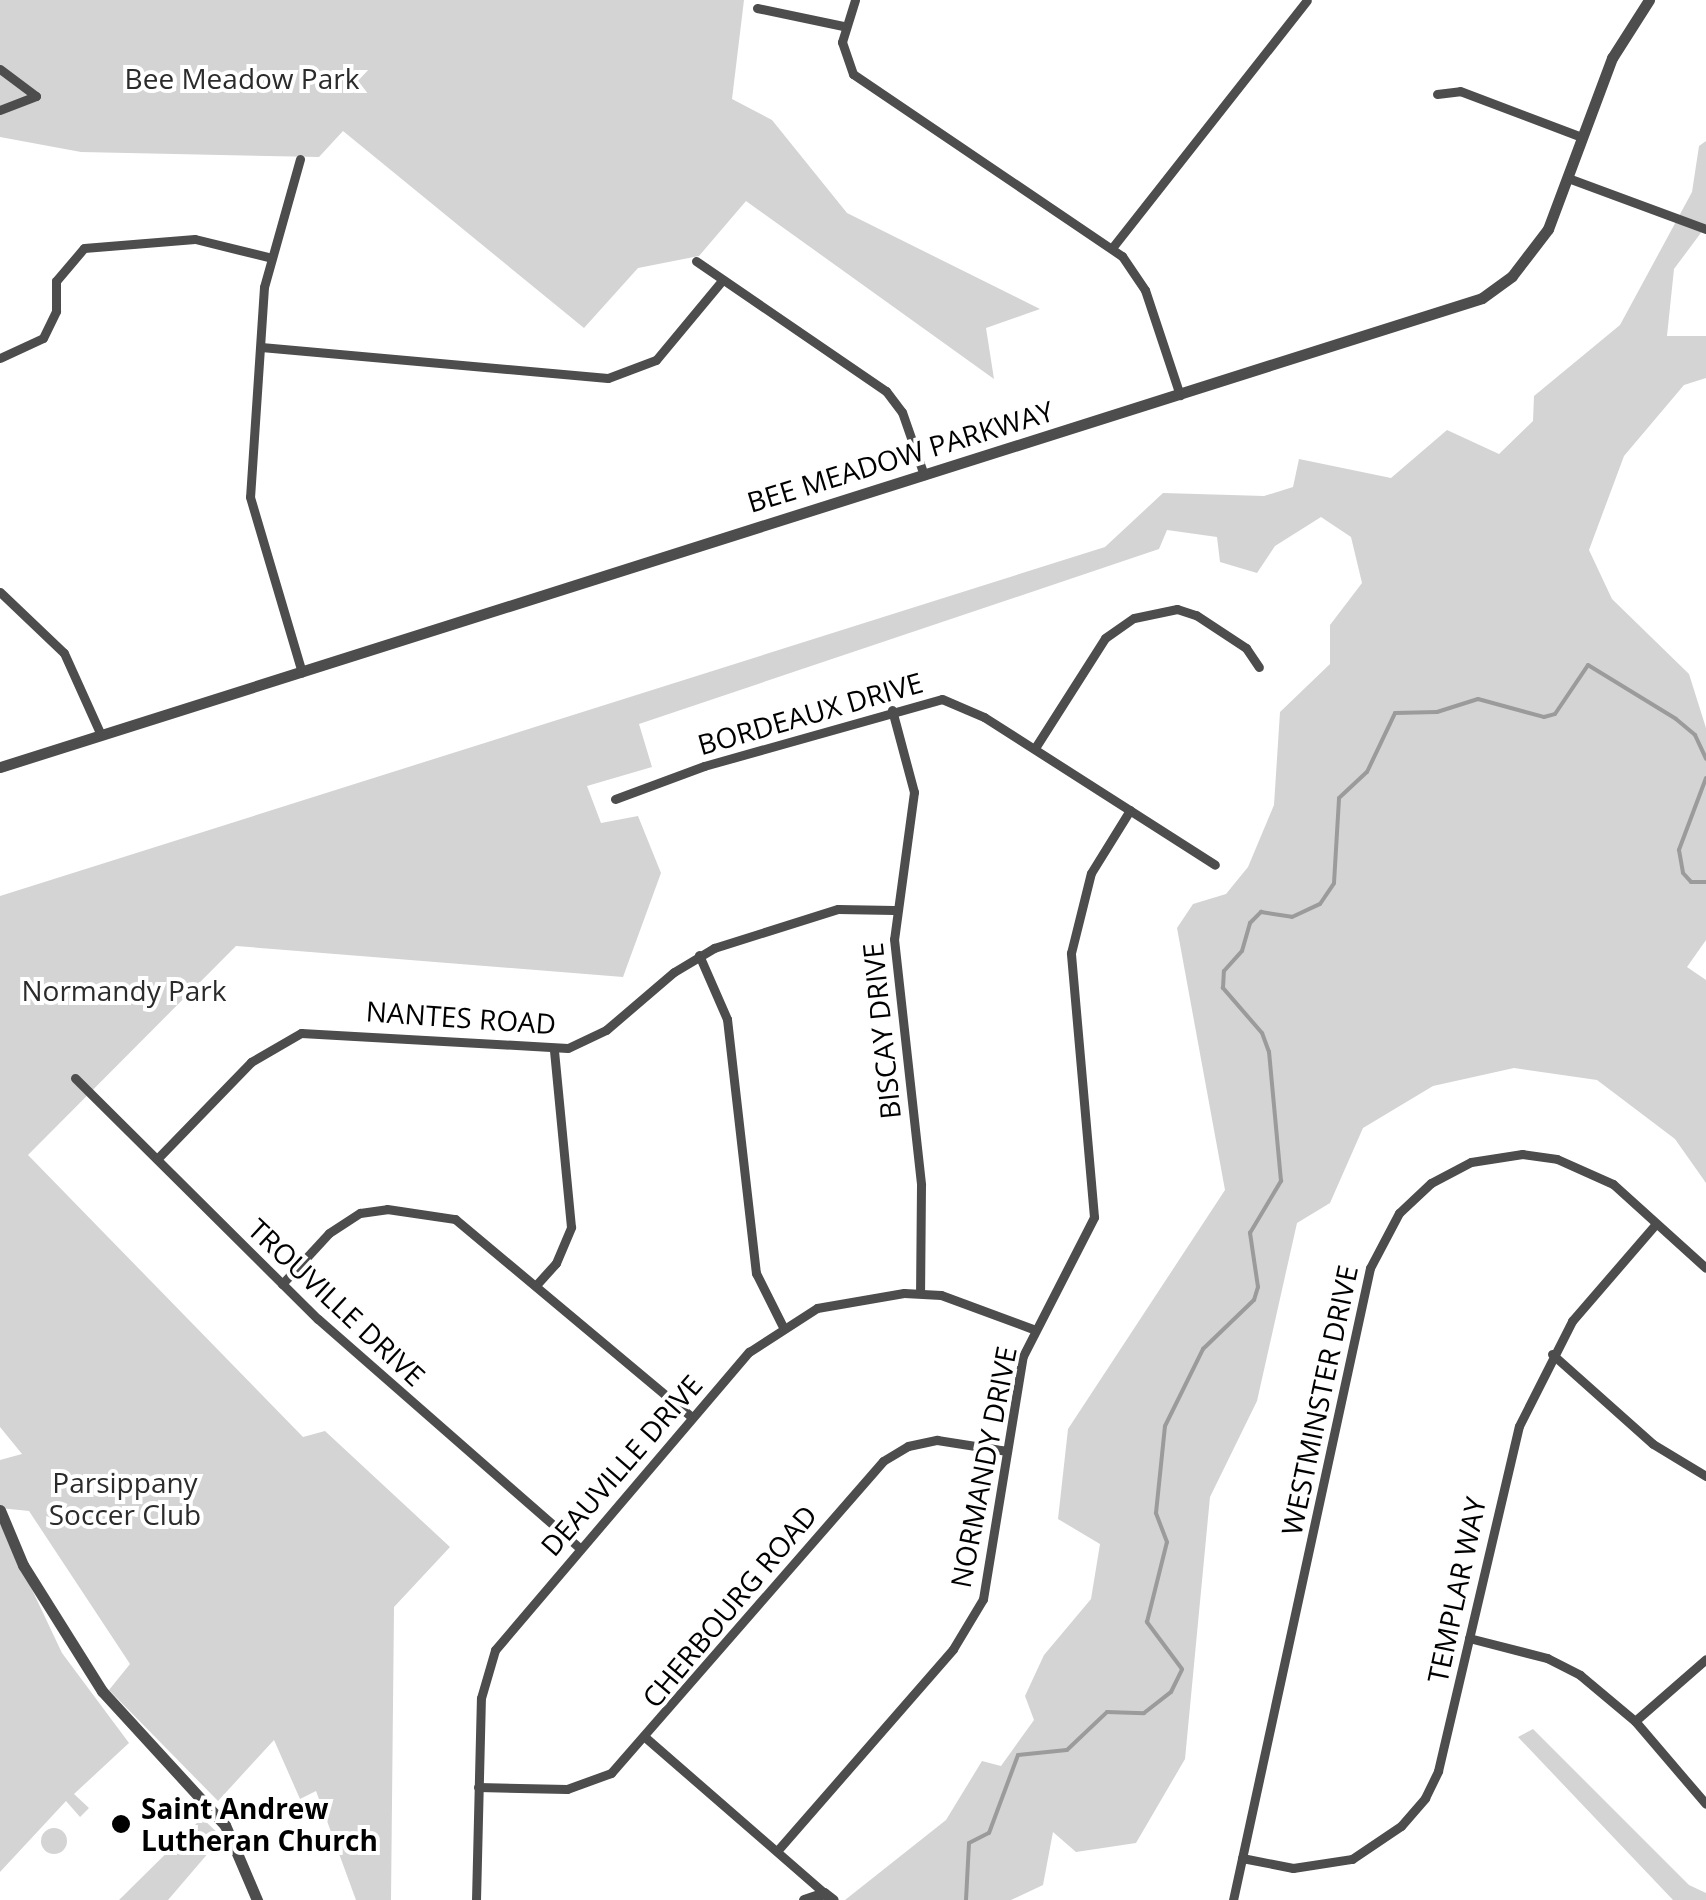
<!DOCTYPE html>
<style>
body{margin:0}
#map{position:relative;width:1706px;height:1900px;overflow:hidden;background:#fff;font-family:"Open Sans",sans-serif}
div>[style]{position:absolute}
.green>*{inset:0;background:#d4d4d4}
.round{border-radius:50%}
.stream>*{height:4px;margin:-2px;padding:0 2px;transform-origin:2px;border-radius:2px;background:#9b9b9b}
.minor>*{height:9px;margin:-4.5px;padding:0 4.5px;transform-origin:4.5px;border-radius:4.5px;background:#4d4d4d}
.tertiary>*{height:11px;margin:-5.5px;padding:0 5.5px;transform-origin:5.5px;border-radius:5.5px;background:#4d4d4d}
.dots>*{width:28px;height:28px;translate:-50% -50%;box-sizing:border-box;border:5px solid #fff;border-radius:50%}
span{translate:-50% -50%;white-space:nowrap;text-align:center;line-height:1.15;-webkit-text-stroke:8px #fff;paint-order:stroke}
.park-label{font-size:28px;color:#2b2b2b}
.street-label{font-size:28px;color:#000}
.poi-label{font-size:28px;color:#000;font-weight:700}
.left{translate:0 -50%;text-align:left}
</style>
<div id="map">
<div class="green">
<div style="clip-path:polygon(0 0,744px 0,732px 99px,772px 120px,847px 213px,1040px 309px,986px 328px,994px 379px,746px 201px,699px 256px,638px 268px,584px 328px,343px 131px,319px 157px,81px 152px,0 137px)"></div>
<div style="clip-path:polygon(1706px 141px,1706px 226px,1674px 269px,1667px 336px,1706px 336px,1706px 378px,1684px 385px,1624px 456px,1589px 550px,1612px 599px,1689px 674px,1706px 728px,1706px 940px,1687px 967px,1706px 980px,1706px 1183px,1675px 1139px,1597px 1080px,1514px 1068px,1433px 1086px,1363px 1128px,1330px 1203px,1297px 1223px,1257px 1401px,1210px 1497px,1185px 1759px,1136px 1843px,1076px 1852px,1053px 1832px,1043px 1885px,1011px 1900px,845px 1900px,946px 1820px,982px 1761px,1001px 1766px,1034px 1720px,1025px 1696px,1044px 1655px,1091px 1599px,1100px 1544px,1058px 1519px,1068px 1429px,1225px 1190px,1177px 928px,1193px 904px,1226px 894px,1248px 867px,1274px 805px,1280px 712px,1330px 664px,1330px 625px,1362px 583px,1351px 537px,1321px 517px,1275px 546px,1257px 573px,1220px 562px,1217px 537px,1167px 530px,1159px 549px,639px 724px,652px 767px,587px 786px,601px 823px,638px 816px,661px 873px,623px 977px,236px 946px,28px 1155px,303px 1437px,325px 1431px,450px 1547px,394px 1607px,391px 1900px,356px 1900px,316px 1791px,300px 1799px,274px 1740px,218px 1801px,109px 1690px,130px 1664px,29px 1511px,0 1508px,0 1460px,22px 1454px,0 1427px,0 896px,1105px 547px,1163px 493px,1264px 496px,1293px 487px,1299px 459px,1391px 478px,1447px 430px,1499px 454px,1533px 421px,1534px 396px,1620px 325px,1692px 192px,1699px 146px)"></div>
<div style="clip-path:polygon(0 1522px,62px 1653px,129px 1743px,74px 1794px,89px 1808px,80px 1817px,66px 1801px,0 1872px)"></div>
<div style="clip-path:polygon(1533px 1729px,1689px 1885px,1706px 1893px,1706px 1900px,1673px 1900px,1518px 1737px)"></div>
<div style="clip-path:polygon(202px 1818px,222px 1837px,168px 1900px,119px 1900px)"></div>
<div class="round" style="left:41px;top:1828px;width:26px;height:26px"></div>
</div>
<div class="stream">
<div style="left:1706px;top:778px;width:77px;rotate:110.6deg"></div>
<div style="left:1679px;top:850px;width:23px;rotate:80deg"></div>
<div style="left:1683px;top:873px;width:12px;rotate:48deg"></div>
<div style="left:1691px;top:882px;width:15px"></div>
<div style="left:966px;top:1900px;width:57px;rotate:-87deg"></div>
<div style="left:969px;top:1843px;width:22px;rotate:-27deg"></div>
<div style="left:989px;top:1833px;width:83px;rotate:-69.6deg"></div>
<div style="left:1018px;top:1755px;width:49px;rotate:-5.8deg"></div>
<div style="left:1067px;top:1750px;width:55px;rotate:-43.5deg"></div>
<div style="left:1107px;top:1712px;width:37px;rotate:2deg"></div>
<div style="left:1144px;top:1713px;width:34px;rotate:-38deg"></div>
<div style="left:1171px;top:1692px;width:25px;rotate:-64deg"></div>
<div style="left:1182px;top:1669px;width:59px;rotate:-126.7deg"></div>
<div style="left:1147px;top:1622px;width:82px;rotate:-76deg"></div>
<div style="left:1167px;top:1542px;width:31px;rotate:-111deg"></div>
<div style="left:1156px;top:1513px;width:87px;rotate:-84.1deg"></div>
<div style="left:1165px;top:1426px;width:86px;rotate:-63.7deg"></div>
<div style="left:1203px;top:1349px;width:71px;rotate:-43.9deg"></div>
<div style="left:1254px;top:1300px;width:14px;rotate:-73deg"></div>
<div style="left:1258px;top:1287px;width:55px;rotate:-98.4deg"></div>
<div style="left:1250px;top:1233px;width:61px;rotate:-59.2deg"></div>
<div style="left:1281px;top:1181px;width:130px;rotate:-95.3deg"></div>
<div style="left:1269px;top:1052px;width:20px;rotate:-110deg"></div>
<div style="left:1262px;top:1033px;width:60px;rotate:-130.9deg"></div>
<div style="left:1223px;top:988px;width:17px;rotate:-87deg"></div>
<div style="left:1224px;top:971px;width:27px;rotate:-48deg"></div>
<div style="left:1242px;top:951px;width:29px;rotate:-74deg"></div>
<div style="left:1250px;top:923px;width:16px;rotate:-45deg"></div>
<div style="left:1261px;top:912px;width:31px;rotate:9deg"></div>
<div style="left:1292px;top:917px;width:31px;rotate:-25deg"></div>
<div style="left:1320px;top:904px;width:25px;rotate:-56deg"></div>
<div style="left:1334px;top:883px;width:85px;rotate:-86.6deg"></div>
<div style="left:1339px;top:798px;width:38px;rotate:-43deg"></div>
<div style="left:1367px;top:772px;width:65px;rotate:-64.6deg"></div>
<div style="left:1395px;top:713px;width:42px;rotate:-1.4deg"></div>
<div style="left:1437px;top:712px;width:43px;rotate:-17.6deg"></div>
<div style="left:1478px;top:699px;width:68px;rotate:15.3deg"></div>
<div style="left:1544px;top:717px;width:11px;rotate:-15deg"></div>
<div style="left:1555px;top:714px;width:59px;rotate:-56deg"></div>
<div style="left:1588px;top:665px;width:103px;rotate:31.5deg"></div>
<div style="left:1676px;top:719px;width:25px;rotate:40deg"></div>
<div style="left:1695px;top:735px;width:26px;rotate:65deg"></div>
</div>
<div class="minor">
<div style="left:855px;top:0;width:44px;rotate:107.2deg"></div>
<div style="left:842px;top:42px;width:34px;rotate:71deg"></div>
<div style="left:853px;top:74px;width:325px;rotate:34.1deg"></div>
<div style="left:1122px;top:256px;width:41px;rotate:55.9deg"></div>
<div style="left:1145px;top:290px;width:111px;rotate:71.6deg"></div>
<div style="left:757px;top:8px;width:88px;rotate:11.8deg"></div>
<div style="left:0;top:69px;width:45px;rotate:36.9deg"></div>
<div style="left:36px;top:96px;width:39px;rotate:159deg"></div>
<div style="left:1437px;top:94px;width:23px;rotate:-7deg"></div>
<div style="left:1460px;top:91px;width:130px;rotate:20.7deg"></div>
<div style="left:300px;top:159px;width:133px;rotate:105.7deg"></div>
<div style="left:264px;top:287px;width:210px;rotate:93.8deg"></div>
<div style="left:250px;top:497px;width:183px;rotate:73.5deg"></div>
<div style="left:1568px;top:178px;width:147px;rotate:20.3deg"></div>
<div style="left:1112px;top:248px;width:315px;rotate:-51.8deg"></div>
<div style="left:696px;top:261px;width:230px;rotate:34.4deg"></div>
<div style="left:886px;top:391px;width:26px;rotate:53deg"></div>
<div style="left:902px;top:412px;width:67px;rotate:70.8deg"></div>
<div style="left:261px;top:347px;width:348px;rotate:5.1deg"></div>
<div style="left:608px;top:378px;width:51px;rotate:-20.6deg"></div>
<div style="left:656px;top:360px;width:100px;rotate:-50.3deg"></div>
<div style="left:0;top:358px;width:47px;rotate:-24.9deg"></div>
<div style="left:43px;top:338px;width:30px;rotate:-64deg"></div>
<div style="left:56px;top:311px;width:30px;rotate:-90deg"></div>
<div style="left:56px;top:281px;width:43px;rotate:-49.7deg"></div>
<div style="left:84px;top:248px;width:111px;rotate:-4.6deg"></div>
<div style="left:195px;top:239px;width:79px;rotate:13.9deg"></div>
<div style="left:0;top:592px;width:88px;rotate:43.6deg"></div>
<div style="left:64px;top:653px;width:90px;rotate:65.7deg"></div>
<div style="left:892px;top:710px;width:85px;rotate:75deg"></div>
<div style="left:914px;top:792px;width:148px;rotate:97.7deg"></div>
<div style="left:894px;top:939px;width:247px;rotate:83.7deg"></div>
<div style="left:921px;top:1185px;width:107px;rotate:90.5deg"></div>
<div style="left:1035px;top:748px;width:130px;rotate:-57.5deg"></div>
<div style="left:1105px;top:638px;width:35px;rotate:-35deg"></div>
<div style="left:1134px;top:618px;width:44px;rotate:-11.8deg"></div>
<div style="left:1177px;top:609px;width:20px;rotate:18deg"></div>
<div style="left:1196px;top:615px;width:60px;rotate:33.4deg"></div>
<div style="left:1246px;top:648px;width:23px;rotate:56deg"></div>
<div style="left:615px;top:799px;width:95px;rotate:-20.3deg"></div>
<div style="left:704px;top:766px;width:247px;rotate:-15.7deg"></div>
<div style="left:942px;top:699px;width:46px;rotate:23.2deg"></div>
<div style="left:984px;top:717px;width:274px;rotate:32.6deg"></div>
<div style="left:699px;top:955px;width:70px;rotate:66.4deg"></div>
<div style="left:727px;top:1019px;width:256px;rotate:83.5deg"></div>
<div style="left:756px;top:1273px;width:58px;rotate:63.4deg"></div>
<div style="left:75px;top:1078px;width:342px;rotate:44.8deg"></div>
<div style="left:318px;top:1319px;width:346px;rotate:41.2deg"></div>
<div style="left:157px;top:1159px;width:135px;rotate:-45.9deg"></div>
<div style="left:251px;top:1062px;width:58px;rotate:-30.1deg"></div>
<div style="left:301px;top:1033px;width:267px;rotate:3.2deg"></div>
<div style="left:568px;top:1048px;width:42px;rotate:-25.3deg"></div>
<div style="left:606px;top:1030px;width:89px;rotate:-40.5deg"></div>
<div style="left:674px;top:972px;width:47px;rotate:-31deg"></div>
<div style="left:714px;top:948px;width:130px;rotate:-17.5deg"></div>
<div style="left:838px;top:909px;width:56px;rotate:1deg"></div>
<div style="left:538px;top:1283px;width:27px;rotate:-48deg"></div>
<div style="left:556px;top:1263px;width:39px;rotate:-67deg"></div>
<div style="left:571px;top:1227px;width:178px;rotate:-95.5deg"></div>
<div style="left:282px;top:1284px;width:69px;rotate:-47.3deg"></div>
<div style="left:329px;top:1233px;width:37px;rotate:-33deg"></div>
<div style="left:360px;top:1213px;width:27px;rotate:-8deg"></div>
<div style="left:387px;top:1209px;width:69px;rotate:8.4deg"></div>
<div style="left:455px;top:1219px;width:307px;rotate:39.9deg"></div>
<div style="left:1552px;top:1354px;width:135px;rotate:41.7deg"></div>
<div style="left:1653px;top:1444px;width:62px;rotate:31.1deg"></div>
<div style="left:1469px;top:1638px;width:81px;rotate:14.4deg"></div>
<div style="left:1547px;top:1658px;width:37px;rotate:27deg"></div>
<div style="left:1580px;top:1675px;width:72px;rotate:39.9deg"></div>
<div style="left:1635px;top:1721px;width:109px;rotate:49.5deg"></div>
<div style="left:1635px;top:1721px;width:94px;rotate:-41.1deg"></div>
<div style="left:646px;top:1738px;width:236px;rotate:41deg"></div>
<div style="left:478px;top:1787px;width:89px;rotate:1.3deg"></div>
<div style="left:567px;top:1789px;width:47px;rotate:-20deg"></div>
<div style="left:611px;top:1773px;width:414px;rotate:-48.9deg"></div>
<div style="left:883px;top:1461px;width:29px;rotate:-31deg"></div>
<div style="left:908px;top:1446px;width:30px;rotate:-12deg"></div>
<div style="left:937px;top:1440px;width:71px;rotate:8.9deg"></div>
<div style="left:777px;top:1851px;width:268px;rotate:-48.9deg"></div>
<div style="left:953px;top:1649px;width:58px;rotate:-59deg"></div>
<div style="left:983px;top:1599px;width:246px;rotate:-80.7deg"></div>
<div style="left:1023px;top:1356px;width:156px;rotate:-62.9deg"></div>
<div style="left:1094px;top:1217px;width:265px;rotate:-95deg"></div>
<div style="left:1071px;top:953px;width:82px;rotate:-76deg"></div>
<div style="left:1091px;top:873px;width:74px;rotate:-58.2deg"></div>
<div style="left:1242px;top:1858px;width:52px;rotate:11.1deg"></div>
<div style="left:1293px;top:1868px;width:60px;rotate:-8.7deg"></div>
<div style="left:1352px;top:1859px;width:59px;rotate:-34deg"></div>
<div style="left:1401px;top:1826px;width:37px;rotate:-49deg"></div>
<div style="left:1425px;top:1798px;width:30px;rotate:-64deg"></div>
<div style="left:1438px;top:1771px;width:354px;rotate:-76.8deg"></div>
<div style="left:1519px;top:1426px;width:118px;rotate:-63.2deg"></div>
<div style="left:1572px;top:1321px;width:127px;rotate:-49.2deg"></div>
<div style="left:476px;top:1900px;width:202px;rotate:-88.6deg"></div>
<div style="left:481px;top:1698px;width:50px;rotate:-73.7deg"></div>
<div style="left:495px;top:1650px;width:392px;rotate:-49.6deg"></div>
<div style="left:749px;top:1352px;width:81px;rotate:-32.9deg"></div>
<div style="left:817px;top:1308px;width:88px;rotate:-9.8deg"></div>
<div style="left:904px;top:1293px;width:37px;rotate:3deg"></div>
<div style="left:941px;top:1295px;width:98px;rotate:20.3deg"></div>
<div style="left:1233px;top:1900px;width:647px;rotate:-77.77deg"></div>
<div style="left:1370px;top:1268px;width:62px;rotate:-62.2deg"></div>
<div style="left:1399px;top:1213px;width:44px;rotate:-43.2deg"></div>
<div style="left:1431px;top:1183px;width:45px;rotate:-27.7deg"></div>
<div style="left:1471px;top:1162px;width:52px;rotate:-8.9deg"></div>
<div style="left:1522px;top:1154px;width:35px;rotate:8deg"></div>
<div style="left:1557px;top:1159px;width:61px;rotate:24.1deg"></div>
<div style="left:1613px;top:1184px;width:125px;rotate:42.1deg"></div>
</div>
<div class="tertiary">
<div style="left:0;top:767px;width:1554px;rotate:-17.56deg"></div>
<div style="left:1482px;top:298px;width:37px;rotate:-36deg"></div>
<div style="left:1512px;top:276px;width:59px;rotate:-52.5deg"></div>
<div style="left:1548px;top:229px;width:183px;rotate:-69.5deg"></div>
<div style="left:1612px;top:58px;width:69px;rotate:-57.5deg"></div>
<div style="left:0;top:1510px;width:60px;rotate:67.3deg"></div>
<div style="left:23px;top:1565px;width:149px;rotate:57.9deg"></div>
<div style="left:102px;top:1691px;width:182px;rotate:47.5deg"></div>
<div style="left:225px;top:1825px;width:82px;rotate:66.9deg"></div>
<div style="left:804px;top:1900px;width:21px;rotate:-19deg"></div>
<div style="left:824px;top:1893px;width:11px;rotate:38deg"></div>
</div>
<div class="dots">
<div style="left:121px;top:1824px;background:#000"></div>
</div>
<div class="park-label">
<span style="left:242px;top:78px">Bee Meadow Park</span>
<span style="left:124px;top:990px">Normandy Park</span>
<span style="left:125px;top:1498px">Parsippany<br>Soccer Club</span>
</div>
<div class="street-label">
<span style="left:900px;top:456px;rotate:-17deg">BEE MEADOW PARKWAY</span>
<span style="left:810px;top:713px;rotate:-16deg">BORDEAUX DRIVE</span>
<span style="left:461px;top:1017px;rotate:4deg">NANTES ROAD</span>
<span style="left:881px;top:1031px;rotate:-96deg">BISCAY DRIVE</span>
<span style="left:337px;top:1302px;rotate:43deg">TROUVILLE DRIVE</span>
<span style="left:1319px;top:1400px;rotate:-78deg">WESTMINSTER DRIVE</span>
<span style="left:621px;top:1465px;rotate:-49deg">DEAUVILLE DRIVE</span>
<span style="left:983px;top:1467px;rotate:-79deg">NORMANDY DRIVE</span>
<span style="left:1456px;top:1590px;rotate:-78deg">TEMPLAR WAY</span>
<span style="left:729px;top:1606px;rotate:-50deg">CHERBOURG ROAD</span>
</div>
<div class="poi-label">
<span class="left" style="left:141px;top:1824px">Saint Andrew<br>Lutheran Church</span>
</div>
</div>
